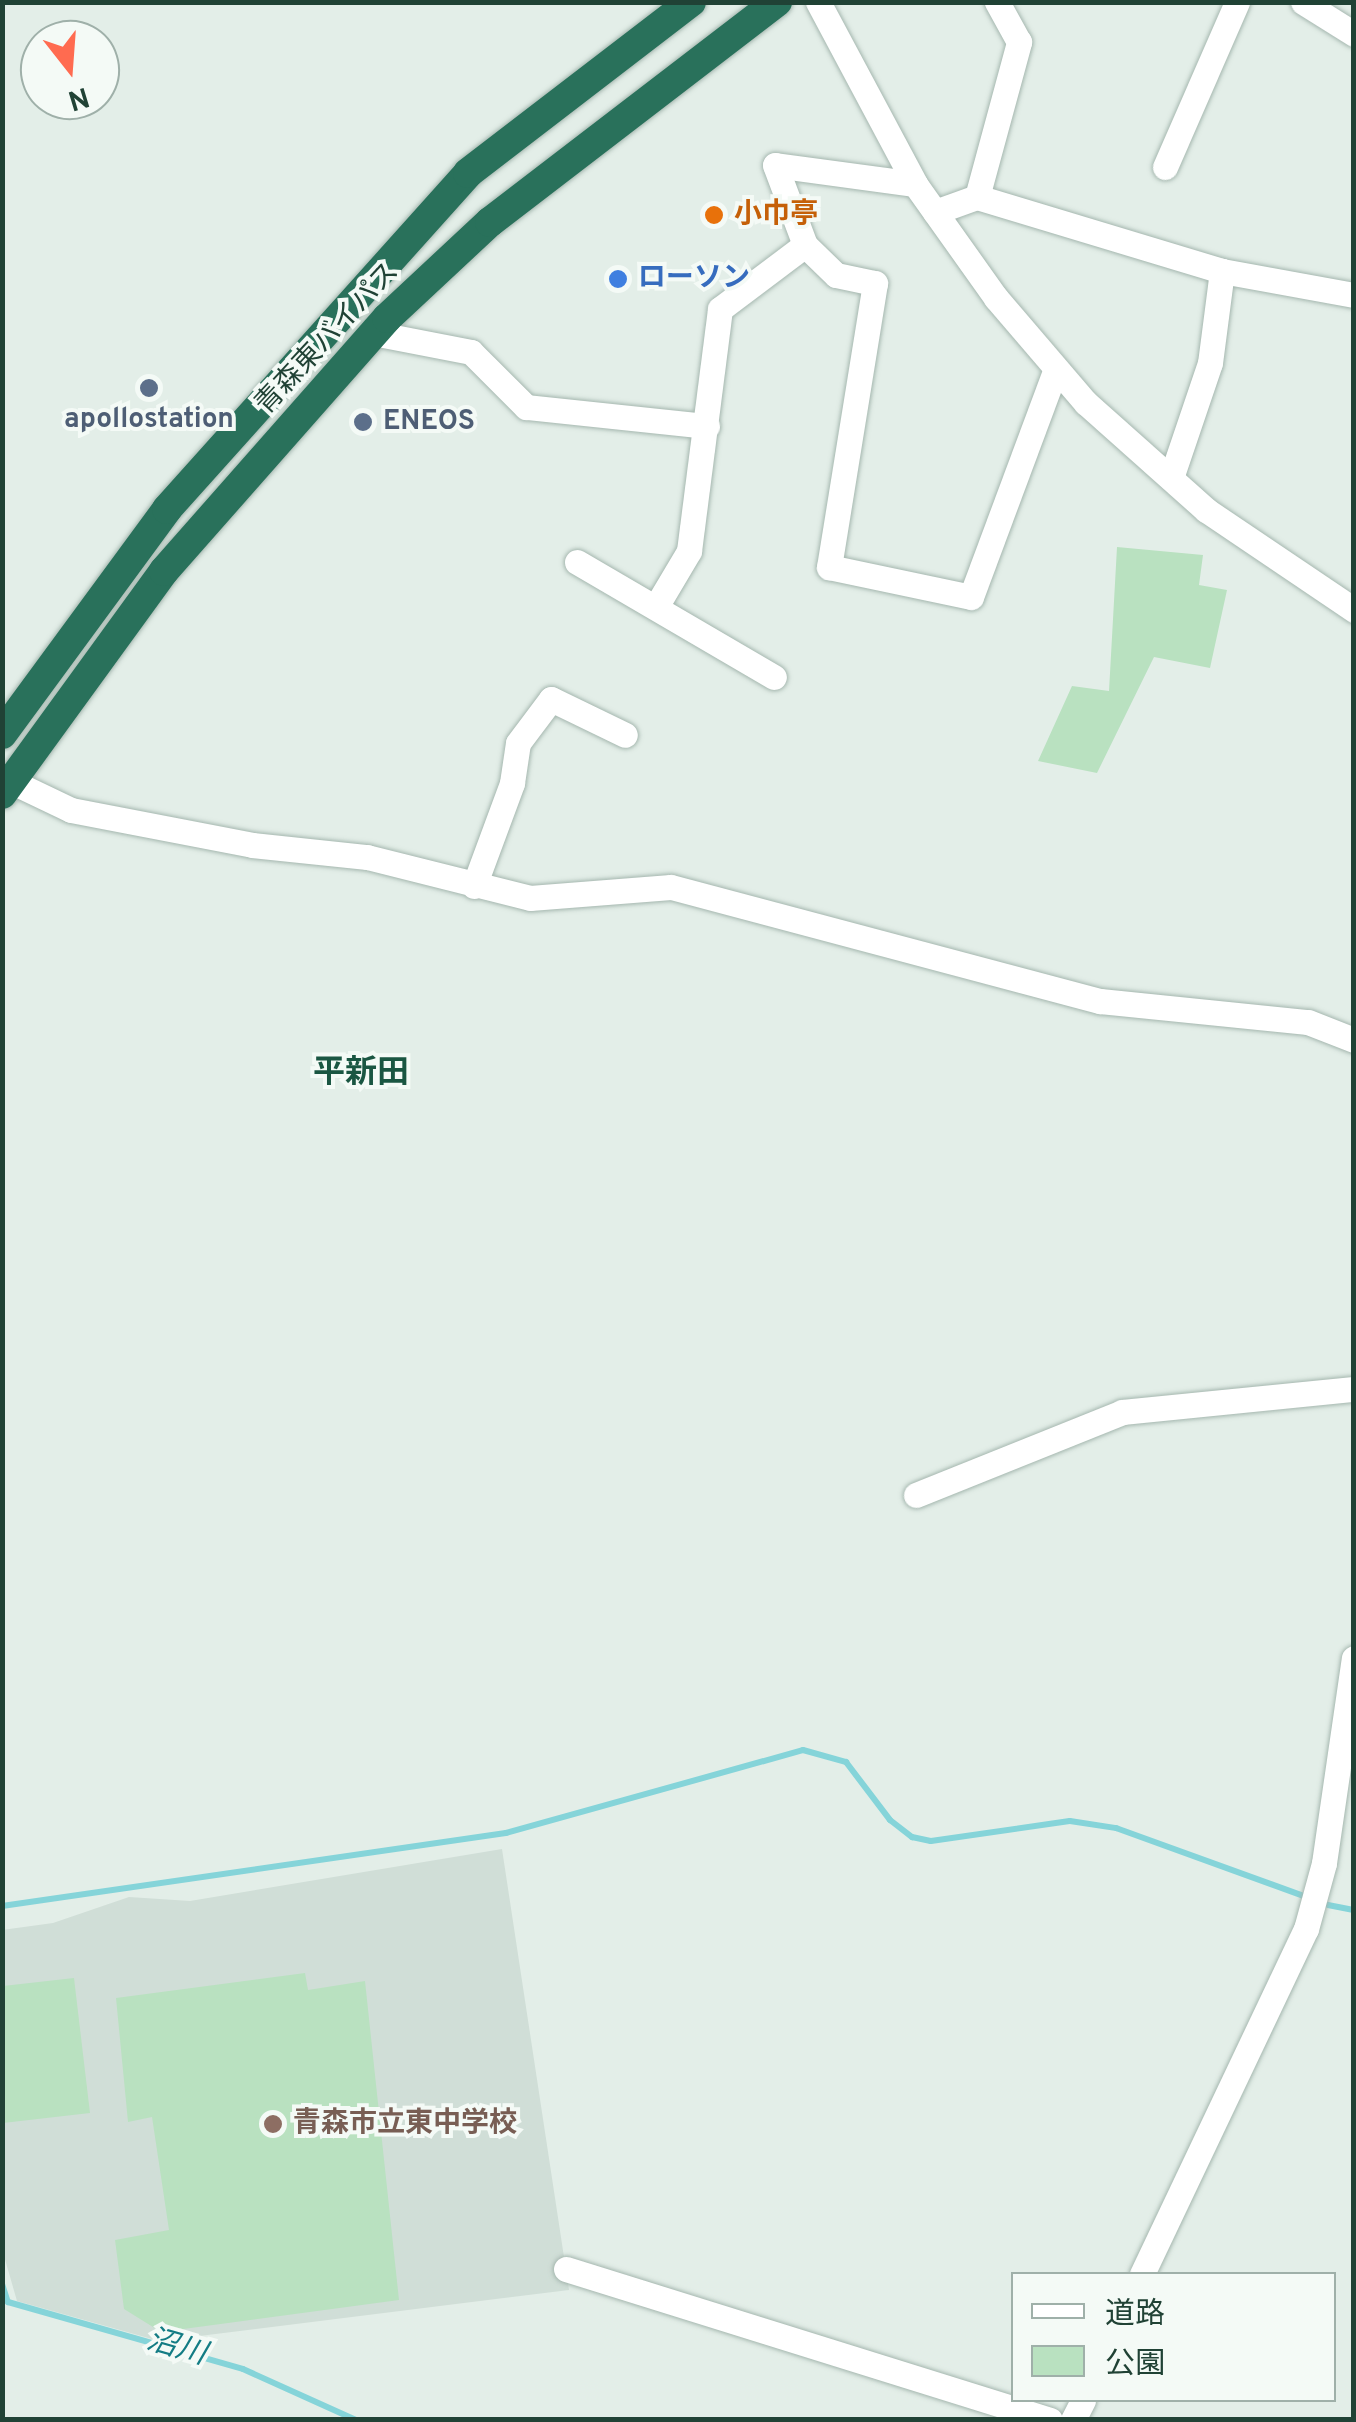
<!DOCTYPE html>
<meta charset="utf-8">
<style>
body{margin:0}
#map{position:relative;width:1356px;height:2422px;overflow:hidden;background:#e3eee8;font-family:Overpass,"Noto Sans JP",sans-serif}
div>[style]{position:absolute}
.built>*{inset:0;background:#d0ded7}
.green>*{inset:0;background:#b9e1c0}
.stream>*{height:6px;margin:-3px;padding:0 3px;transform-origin:3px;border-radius:3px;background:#85d4d9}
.roads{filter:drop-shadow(0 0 2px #a5b7af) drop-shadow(0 0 2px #a5b7af)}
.minor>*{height:25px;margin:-12.5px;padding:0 12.5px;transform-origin:12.5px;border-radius:12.5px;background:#fff}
.highway>*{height:30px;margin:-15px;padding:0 15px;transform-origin:15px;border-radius:15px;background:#29715b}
.dots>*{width:28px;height:28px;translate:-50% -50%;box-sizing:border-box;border:5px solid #f4faf6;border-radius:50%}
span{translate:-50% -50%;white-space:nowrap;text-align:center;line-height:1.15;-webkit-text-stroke:8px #f4faf6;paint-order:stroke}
.food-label{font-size:28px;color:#c56008;font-weight:700}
.left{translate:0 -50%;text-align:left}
.shop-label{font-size:28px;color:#366cbe;font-weight:700}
.street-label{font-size:28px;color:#204235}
.service-label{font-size:28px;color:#4e5e75;font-weight:700}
.education-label{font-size:28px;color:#785e54;font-weight:700}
.water-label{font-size:30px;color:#137c84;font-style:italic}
.quarter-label{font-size:32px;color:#1a5642;font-weight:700}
.frame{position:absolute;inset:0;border:5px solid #204235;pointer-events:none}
.legend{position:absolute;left:1011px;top:2272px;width:325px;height:130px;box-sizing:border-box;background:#f4faf6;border:2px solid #9fb0a9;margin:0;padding:12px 18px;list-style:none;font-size:30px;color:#204235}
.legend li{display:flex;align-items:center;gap:20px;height:50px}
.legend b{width:50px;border:2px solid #9fb0a9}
.north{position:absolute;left:20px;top:20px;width:100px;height:100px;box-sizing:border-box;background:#f4faf6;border:2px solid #9fb0a9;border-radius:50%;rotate:163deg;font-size:28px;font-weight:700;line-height:40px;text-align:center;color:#204235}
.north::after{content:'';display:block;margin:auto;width:35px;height:45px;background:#ff6b50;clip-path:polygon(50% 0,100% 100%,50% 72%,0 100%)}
</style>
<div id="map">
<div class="built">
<div style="clip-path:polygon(502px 1849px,569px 2290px,159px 2341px,17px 2301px,2px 2249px,2px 1930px,53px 1923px,129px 1897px,190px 1901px)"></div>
</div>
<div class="green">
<div style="clip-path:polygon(1117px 547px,1203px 555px,1199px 585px,1227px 590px,1210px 668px,1154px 657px,1097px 773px,1038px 761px,1072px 686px,1109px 691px)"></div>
<div style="clip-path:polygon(305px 1973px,308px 1990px,365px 1981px,399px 2300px,161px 2332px,124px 2309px,115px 2240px,169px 2230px,152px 2117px,128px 2122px,116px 1998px)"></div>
<div style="clip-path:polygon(74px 1978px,90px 2113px,3px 2123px,3px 1986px)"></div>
</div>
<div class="stream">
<div style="left:1328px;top:1905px;width:26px;rotate:11deg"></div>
<div style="left:2px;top:1906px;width:509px;rotate:-8.24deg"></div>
<div style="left:506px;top:1833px;width:308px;rotate:-15.6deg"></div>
<div style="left:803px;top:1750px;width:45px;rotate:15.6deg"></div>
<div style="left:846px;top:1762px;width:73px;rotate:52.8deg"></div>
<div style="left:890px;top:1820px;width:28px;rotate:38deg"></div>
<div style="left:912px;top:1837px;width:19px;rotate:12deg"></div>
<div style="left:931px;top:1841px;width:140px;rotate:-8.2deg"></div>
<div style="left:1070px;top:1821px;width:47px;rotate:8.7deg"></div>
<div style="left:1116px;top:1828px;width:200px;rotate:19.9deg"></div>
<div style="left:2px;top:2284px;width:19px;rotate:72deg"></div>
<div style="left:8px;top:2302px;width:244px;rotate:15.9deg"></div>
<div style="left:243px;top:2369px;width:124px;rotate:24.3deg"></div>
</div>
<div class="roads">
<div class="minor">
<div style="left:818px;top:2px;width:206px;rotate:61.9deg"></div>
<div style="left:915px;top:184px;width:140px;rotate:54.6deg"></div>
<div style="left:996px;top:298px;width:138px;rotate:49.4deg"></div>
<div style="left:1086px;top:403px;width:161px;rotate:41.7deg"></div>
<div style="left:1206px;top:510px;width:179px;rotate:34deg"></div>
<div style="left:1303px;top:2px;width:60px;rotate:32.1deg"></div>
<div style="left:1165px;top:167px;width:180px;rotate:-66.4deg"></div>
<div style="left:915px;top:184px;width:141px;rotate:-172.3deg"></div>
<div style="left:775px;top:165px;width:85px;rotate:69.4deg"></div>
<div style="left:805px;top:245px;width:43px;rotate:44.1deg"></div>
<div style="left:836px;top:275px;width:40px;rotate:12deg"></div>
<div style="left:875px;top:283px;width:288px;rotate:99.2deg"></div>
<div style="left:829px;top:567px;width:145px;rotate:11.9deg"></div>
<div style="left:971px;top:597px;width:243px;rotate:-69.6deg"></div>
<div style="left:977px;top:197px;width:161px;rotate:-74.8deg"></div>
<div style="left:1019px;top:42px;width:46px;rotate:-118.8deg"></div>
<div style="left:935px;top:212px;width:45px;rotate:-19.7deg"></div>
<div style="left:977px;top:197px;width:256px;rotate:16.8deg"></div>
<div style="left:1222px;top:271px;width:134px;rotate:10.3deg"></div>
<div style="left:373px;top:333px;width:100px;rotate:11deg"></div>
<div style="left:471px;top:352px;width:78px;rotate:45deg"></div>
<div style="left:526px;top:407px;width:182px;rotate:6deg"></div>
<div style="left:1171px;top:478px;width:121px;rotate:-71.3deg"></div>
<div style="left:1210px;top:363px;width:93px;rotate:-82.6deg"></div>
<div style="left:577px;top:562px;width:228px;rotate:30.3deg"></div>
<div style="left:657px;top:605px;width:63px;rotate:-59.3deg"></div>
<div style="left:689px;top:551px;width:244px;rotate:-82.7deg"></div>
<div style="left:720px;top:309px;width:106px;rotate:-37deg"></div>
<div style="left:2px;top:777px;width:76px;rotate:25.6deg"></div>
<div style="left:71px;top:810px;width:184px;rotate:10.9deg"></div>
<div style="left:252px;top:845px;width:116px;rotate:6deg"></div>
<div style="left:367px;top:857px;width:168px;rotate:14.1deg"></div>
<div style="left:530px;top:898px;width:141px;rotate:-4.5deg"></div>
<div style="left:671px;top:887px;width:444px;rotate:14.9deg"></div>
<div style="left:1100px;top:1001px;width:209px;rotate:5.8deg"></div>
<div style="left:1308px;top:1022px;width:49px;rotate:21.4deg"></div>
<div style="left:474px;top:886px;width:110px;rotate:-69.7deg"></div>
<div style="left:512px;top:783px;width:40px;rotate:-81.5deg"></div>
<div style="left:518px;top:743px;width:55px;rotate:-53.1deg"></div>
<div style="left:551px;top:699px;width:82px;rotate:25.9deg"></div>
<div style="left:916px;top:1495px;width:222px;rotate:-21.9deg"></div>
<div style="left:1122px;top:1412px;width:233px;rotate:-5.7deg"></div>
<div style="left:566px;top:2269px;width:507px;rotate:17.33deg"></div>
<div style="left:1142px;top:2274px;width:382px;rotate:-64.6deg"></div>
<div style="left:1306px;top:1929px;width:68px;rotate:-74.7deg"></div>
<div style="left:1324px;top:1863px;width:207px;rotate:-81.7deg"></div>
<div style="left:1073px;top:2420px;width:22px;rotate:-63deg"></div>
</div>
<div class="highway">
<div style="left:2px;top:734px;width:279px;rotate:-53.7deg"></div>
<div style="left:167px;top:509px;width:451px;rotate:-48.1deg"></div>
<div style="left:468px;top:173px;width:281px;rotate:-37.5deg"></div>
<div style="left:2px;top:794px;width:276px;rotate:-54deg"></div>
<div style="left:164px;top:571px;width:337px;rotate:-48.6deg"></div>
<div style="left:387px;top:318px;width:141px;rotate:-43deg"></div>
<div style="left:490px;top:222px;width:362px;rotate:-37.5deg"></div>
</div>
</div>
<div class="dots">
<div style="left:714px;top:215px;background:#e8710a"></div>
<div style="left:618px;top:279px;background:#3f7fe0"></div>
<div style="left:149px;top:388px;background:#5c6f8a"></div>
<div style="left:363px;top:422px;background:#5c6f8a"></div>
<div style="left:273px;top:2124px;background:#8d6e63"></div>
</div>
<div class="food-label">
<span class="left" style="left:734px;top:215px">小巾亭</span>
</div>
<div class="shop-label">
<span class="left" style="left:638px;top:279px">ローソン</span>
</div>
<div class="street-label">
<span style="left:328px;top:339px;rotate:-47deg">青森東バイパス</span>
</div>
<div class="service-label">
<span style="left:149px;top:420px">apollostation</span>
<span class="left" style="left:383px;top:422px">ENEOS</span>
</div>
<div class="education-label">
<span class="left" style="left:293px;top:2124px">青森市立東中学校</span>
</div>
<div class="water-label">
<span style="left:176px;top:2349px;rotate:16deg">沼川</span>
</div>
<div class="quarter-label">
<span style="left:361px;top:1074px">平新田</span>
</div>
<div class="frame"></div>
<ul class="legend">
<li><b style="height:12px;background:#fff"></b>道路</li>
<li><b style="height:28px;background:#b9e1c0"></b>公園</li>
</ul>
<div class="north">N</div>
</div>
